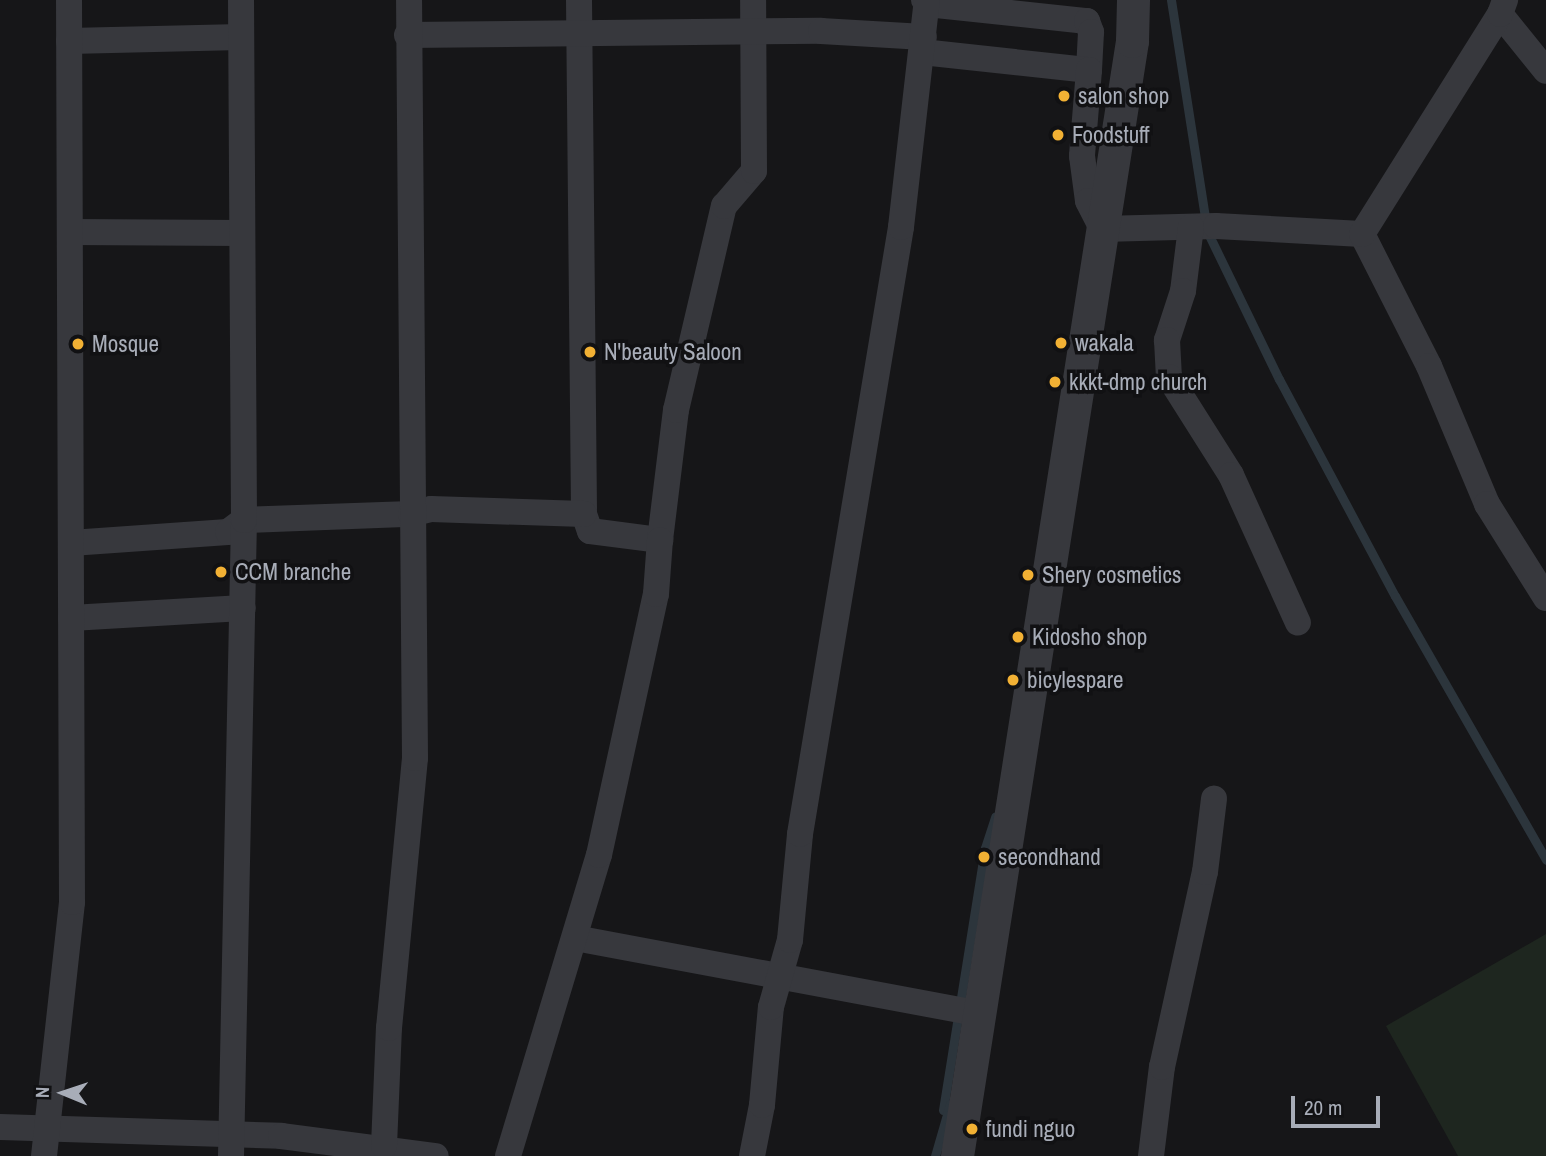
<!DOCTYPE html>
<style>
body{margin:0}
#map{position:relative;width:1546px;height:1156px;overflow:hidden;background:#161618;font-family:"Archivo Narrow",sans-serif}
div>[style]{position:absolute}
.green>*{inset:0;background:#1e261f}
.stream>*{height:9px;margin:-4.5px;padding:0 4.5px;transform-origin:4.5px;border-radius:4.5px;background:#2c353c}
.minor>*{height:26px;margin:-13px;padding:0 13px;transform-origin:13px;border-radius:13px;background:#37383d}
.tertiary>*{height:33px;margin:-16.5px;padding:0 16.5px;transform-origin:16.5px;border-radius:16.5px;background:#37383d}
.dots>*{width:19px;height:19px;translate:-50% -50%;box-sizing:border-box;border:4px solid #111113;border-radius:50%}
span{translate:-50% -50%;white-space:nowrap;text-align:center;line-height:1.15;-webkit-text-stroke:7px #111113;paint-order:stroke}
.poi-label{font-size:23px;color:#a8adb8}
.left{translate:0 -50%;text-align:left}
.north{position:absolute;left:28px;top:1058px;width:70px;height:70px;-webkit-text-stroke:5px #111113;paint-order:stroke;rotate:272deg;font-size:19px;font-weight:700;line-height:28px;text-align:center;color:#a8adb8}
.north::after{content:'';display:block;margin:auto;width:24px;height:32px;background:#a8adb8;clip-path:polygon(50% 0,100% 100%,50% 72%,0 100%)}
.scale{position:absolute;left:1291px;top:1096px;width:89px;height:32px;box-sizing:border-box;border:4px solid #a8adb8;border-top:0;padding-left:9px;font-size:21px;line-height:24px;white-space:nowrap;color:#a8adb8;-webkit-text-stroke:5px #111113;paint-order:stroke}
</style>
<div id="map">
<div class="green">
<div style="clip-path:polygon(1546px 934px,1546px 1156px,1458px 1156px,1386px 1026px)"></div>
</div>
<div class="stream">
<div style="left:1171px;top:0;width:234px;rotate:81.1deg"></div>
<div style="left:1207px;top:231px;width:165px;rotate:64.1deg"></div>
<div style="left:1279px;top:379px;width:246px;rotate:61.9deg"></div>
<div style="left:1395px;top:596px;width:304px;rotate:60.2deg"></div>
<div style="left:943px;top:1110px;width:265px;rotate:-80.9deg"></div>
<div style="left:985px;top:848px;width:33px;rotate:-72deg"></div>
<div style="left:935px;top:1156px;width:54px;rotate:-73.9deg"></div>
</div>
<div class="minor">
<div style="left:579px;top:0;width:514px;rotate:89.44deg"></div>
<div style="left:584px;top:514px;width:18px;rotate:71deg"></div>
<div style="left:590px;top:531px;width:71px;rotate:7.3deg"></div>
<div style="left:660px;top:540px;width:131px;rotate:-83deg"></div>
<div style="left:676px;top:410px;width:210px;rotate:-76.8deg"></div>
<div style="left:724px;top:206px;width:46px;rotate:-49.4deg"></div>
<div style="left:754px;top:171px;width:171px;rotate:-90.3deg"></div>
<div style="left:924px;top:0;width:5px;rotate:53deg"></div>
<div style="left:927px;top:4px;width:161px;rotate:6.1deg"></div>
<div style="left:1087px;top:21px;width:12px;rotate:70deg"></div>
<div style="left:1091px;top:32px;width:38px;rotate:93deg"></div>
<div style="left:1500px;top:14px;width:73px;rotate:51.1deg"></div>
<div style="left:407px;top:35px;width:414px;rotate:-0.6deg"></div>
<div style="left:821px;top:31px;width:103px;rotate:3.3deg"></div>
<div style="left:69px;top:41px;width:172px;rotate:-1.3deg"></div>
<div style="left:922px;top:52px;width:168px;rotate:6.2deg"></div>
<div style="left:1089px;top:70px;width:86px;rotate:94.7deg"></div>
<div style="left:1082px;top:156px;width:45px;rotate:82.4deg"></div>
<div style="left:1088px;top:201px;width:31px;rotate:63deg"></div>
<div style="left:1102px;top:229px;width:114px;rotate:-1.5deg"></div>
<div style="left:1216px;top:226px;width:146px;rotate:3.1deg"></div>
<div style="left:1191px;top:227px;width:64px;rotate:97.1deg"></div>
<div style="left:1183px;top:291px;width:52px;rotate:108.1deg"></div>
<div style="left:1167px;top:340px;width:37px;rotate:87deg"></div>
<div style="left:1169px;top:377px;width:116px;rotate:57.7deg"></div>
<div style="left:1231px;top:475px;width:162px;rotate:65.6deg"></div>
<div style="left:70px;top:232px;width:172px;rotate:0.3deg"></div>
<div style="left:1362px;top:234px;width:148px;rotate:63.1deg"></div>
<div style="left:1429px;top:366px;width:150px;rotate:67.2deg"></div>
<div style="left:1487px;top:504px;width:111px;rotate:57.9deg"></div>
<div style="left:1362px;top:234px;width:260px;rotate:-57.9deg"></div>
<div style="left:1500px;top:14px;width:15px;rotate:-70deg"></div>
<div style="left:71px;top:543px;width:157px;rotate:-4deg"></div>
<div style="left:228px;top:532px;width:20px;rotate:-37deg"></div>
<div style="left:244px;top:520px;width:167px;rotate:-2.1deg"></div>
<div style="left:411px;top:514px;width:21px;rotate:-14deg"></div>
<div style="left:431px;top:509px;width:153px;rotate:1.9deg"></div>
<div style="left:71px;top:618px;width:172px;rotate:-3.3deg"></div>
<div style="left:575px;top:938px;width:412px;rotate:10.6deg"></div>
<div style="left:0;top:1127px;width:281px;rotate:1.8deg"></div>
<div style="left:281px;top:1136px;width:156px;rotate:7.4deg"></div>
<div style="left:384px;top:1146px;width:118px;rotate:-87.6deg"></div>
<div style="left:389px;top:1028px;width:271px;rotate:-84.5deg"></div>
<div style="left:415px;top:758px;width:758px;rotate:-90.45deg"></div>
<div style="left:44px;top:1156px;width:256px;rotate:-83.7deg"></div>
<div style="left:72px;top:902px;width:902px;rotate:-90.19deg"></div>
<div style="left:231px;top:1156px;width:636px;rotate:-88.83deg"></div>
<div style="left:244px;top:520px;width:520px;rotate:-90.33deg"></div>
<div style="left:508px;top:1156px;width:314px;rotate:-73.2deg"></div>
<div style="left:599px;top:855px;width:267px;rotate:-77.7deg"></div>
<div style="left:656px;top:594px;width:54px;rotate:-85.8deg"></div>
<div style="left:752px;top:1156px;width:52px;rotate:-78.9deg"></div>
<div style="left:762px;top:1105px;width:98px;rotate:-84.8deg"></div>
<div style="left:771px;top:1007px;width:70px;rotate:-74.2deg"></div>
<div style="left:790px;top:940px;width:106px;rotate:-84.6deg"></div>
<div style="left:800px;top:834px;width:615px;rotate:-80.55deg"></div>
<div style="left:901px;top:227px;width:228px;rotate:-83.5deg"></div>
<div style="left:1151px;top:1156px;width:90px;rotate:-83deg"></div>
<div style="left:1162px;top:1067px;width:200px;rotate:-77.6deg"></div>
<div style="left:1205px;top:872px;width:74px;rotate:-83deg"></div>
</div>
<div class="tertiary">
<div style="left:957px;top:1156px;width:1129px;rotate:-81.08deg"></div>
<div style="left:1132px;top:41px;width:41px;rotate:-88.6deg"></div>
</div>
<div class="dots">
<div style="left:1064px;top:96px;background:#f2b134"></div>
<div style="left:1058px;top:135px;background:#f2b134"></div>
<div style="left:1061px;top:343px;background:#f2b134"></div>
<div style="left:78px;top:344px;background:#f2b134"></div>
<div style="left:590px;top:352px;background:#f2b134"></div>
<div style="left:1055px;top:382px;background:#f2b134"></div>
<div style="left:221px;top:572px;background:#f2b134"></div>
<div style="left:1028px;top:575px;background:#f2b134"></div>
<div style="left:1018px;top:637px;background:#f2b134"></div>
<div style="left:1013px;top:680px;background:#f2b134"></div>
<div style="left:984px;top:857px;background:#f2b134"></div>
<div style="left:972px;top:1129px;background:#f2b134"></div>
</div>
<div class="poi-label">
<span class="left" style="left:1078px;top:96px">salon shop</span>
<span class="left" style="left:1072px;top:135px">Foodstuff</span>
<span class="left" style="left:1075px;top:343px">wakala</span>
<span class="left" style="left:92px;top:344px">Mosque</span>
<span class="left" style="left:604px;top:352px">N'beauty Saloon</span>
<span class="left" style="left:1069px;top:382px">kkkt-dmp church</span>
<span class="left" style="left:235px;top:572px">CCM branche</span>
<span class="left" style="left:1042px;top:575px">Shery cosmetics</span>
<span class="left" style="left:1032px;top:637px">Kidosho shop</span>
<span class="left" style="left:1027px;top:680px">bicylespare</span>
<span class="left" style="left:998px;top:857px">secondhand</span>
<span class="left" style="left:986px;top:1129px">fundi nguo</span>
</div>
<div class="north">N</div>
<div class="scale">20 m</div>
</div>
